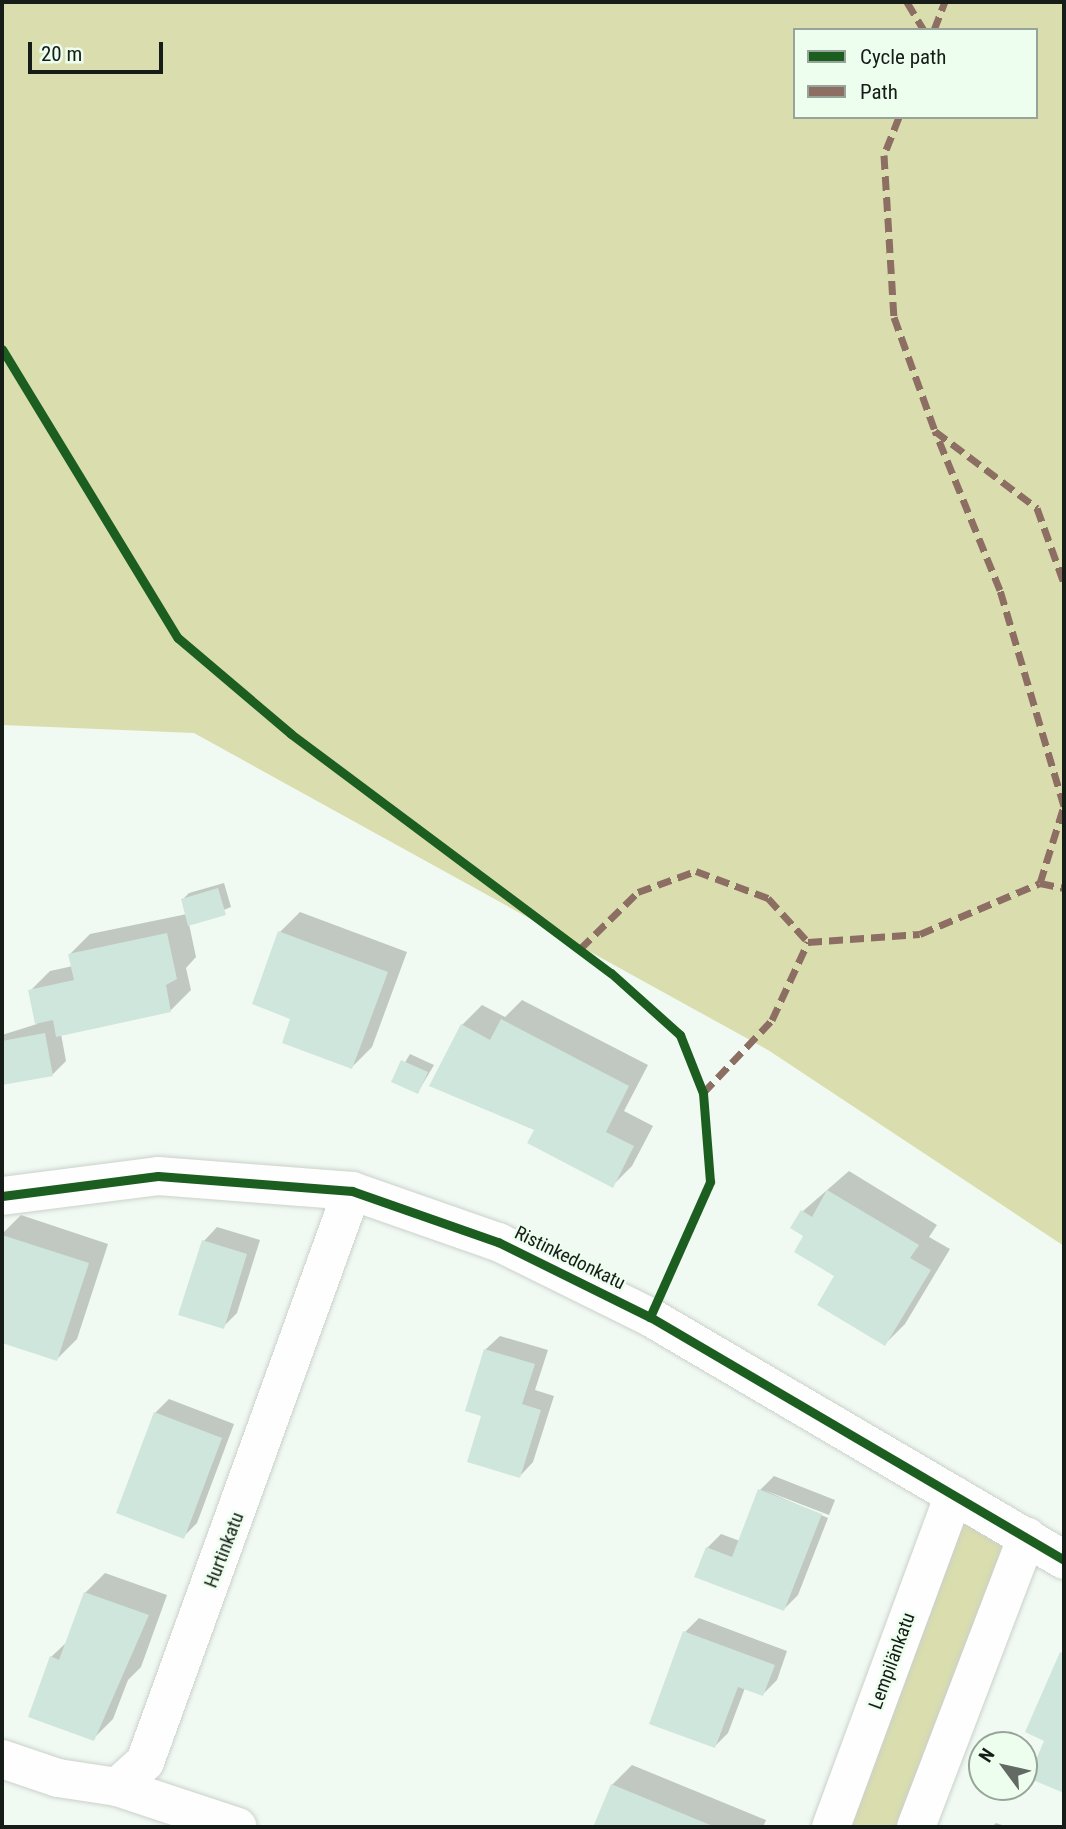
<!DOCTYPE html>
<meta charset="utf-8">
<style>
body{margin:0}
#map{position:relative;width:1066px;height:1829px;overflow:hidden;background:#f1faf2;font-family:"Roboto Condensed",sans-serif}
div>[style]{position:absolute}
.forest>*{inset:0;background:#daddae}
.shadow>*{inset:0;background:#0003}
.building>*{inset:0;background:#cfe6dd}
.roads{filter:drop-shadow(0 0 2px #cad1cb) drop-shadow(0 0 2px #cad1cb)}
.minor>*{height:38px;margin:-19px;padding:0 19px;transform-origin:19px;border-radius:19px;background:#fdfefd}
.quiet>*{height:7px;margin-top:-3.5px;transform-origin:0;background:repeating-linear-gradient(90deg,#8d6e63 0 14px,transparent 0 21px)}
.cycleway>*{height:9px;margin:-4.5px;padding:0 4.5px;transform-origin:4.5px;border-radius:4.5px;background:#1b5e20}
span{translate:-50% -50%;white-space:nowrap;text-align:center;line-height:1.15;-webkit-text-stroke:5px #edfeef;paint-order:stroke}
.street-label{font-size:19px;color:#161c17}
.frame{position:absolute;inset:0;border:4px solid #161c17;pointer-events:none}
.legend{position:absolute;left:793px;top:28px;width:245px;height:91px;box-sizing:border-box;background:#edfeef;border:2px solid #97a499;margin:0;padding:9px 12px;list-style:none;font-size:21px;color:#161c17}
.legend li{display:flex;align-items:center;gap:14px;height:35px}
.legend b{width:35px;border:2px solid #97a499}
.north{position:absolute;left:968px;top:1731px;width:70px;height:70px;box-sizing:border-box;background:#edfeef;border:2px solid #97a499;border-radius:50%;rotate:303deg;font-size:19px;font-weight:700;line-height:28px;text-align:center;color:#161c17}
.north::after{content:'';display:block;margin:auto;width:24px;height:32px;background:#636a64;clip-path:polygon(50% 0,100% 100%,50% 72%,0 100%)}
.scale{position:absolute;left:28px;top:42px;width:135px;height:32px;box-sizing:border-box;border:4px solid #161c17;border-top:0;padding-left:9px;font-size:21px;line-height:24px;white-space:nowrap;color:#161c17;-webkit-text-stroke:5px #edfeef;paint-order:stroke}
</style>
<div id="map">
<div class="forest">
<div style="clip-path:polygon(evenodd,2px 2px,1064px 2px,1064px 1246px,768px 1050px,194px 733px,2px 725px,2px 2px,795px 30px,1036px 30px,1036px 117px,795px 117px,795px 30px)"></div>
<div style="clip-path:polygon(958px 1506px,1017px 1538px,907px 1827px,843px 1827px)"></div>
</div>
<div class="shadow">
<div style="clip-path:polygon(224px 883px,231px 907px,189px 924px,196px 957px,186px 968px,191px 990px,171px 1010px,61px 1034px,66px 1061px,52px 1075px,2px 1083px,2px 1035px,37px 1024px,30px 991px,50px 971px,73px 966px,70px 954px,90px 934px,187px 914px,183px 899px,189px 893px)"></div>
<div style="clip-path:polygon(300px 912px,407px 952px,372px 1047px,352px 1067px,293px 1018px,280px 932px)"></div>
<div style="clip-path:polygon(522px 1000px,648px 1065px,624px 1111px,653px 1126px,632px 1166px,612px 1186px,536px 1129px,462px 1025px,482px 1005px,505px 1017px)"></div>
<div style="clip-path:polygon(410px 1054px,434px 1065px,418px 1092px,394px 1081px)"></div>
<div style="clip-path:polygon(849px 1171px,937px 1225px,929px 1237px,950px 1249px,905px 1324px,885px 1344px,805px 1236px,803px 1211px)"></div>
<div style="clip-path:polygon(21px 1215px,108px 1244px,77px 1339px,57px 1359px,2px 1341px,2px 1234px)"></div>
<div style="clip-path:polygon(217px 1227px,260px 1240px,237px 1313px,223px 1327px,204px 1241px)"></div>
<div style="clip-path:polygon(500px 1336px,548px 1350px,535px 1390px,554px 1396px,533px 1462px,520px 1476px,483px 1414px,467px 1410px,486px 1349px)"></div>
<div style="clip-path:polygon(169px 1399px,234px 1424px,197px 1523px,183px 1537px,155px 1413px)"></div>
<div style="clip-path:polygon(774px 1476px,835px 1500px,829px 1515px,764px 1490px,828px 1518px,798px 1595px,784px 1609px,707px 1548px,721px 1534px,740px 1541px,760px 1490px)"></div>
<div style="clip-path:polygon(105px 1573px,167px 1595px,141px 1667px,128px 1680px,113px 1719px,93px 1739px,51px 1657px,68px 1641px,85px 1593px)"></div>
<div style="clip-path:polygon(699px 1618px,787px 1651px,777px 1680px,763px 1694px,745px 1688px,728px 1733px,715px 1746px,651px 1723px,685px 1632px)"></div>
<div style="clip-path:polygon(1064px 1650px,1064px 1792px,1031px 1777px,1046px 1740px)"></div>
<div style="clip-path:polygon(632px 1765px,766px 1820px,763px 1827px,595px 1827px,612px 1785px)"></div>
<div style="clip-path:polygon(996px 1823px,1008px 1827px,992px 1827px)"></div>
</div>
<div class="building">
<div style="clip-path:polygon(218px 888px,226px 915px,188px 926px,181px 899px)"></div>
<div style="clip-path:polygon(278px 931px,388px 972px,352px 1069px,282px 1043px,290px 1019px,252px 1004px)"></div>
<div style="clip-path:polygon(167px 933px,177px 979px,166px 985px,171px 1012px,56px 1037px,53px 1020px,35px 1024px,28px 990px,74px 980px,68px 954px)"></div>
<div style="clip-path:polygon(501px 1019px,629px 1086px,606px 1132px,634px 1146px,613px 1188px,527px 1143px,534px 1130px,429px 1086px,461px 1024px,490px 1040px)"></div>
<div style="clip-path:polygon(45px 1033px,53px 1076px,2px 1085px,2px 1041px)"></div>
<div style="clip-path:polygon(401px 1060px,428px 1072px,418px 1094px,391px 1082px)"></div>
<div style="clip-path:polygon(827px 1190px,919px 1245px,910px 1258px,931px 1270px,885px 1346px,817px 1305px,834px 1276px,794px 1252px,803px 1236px,790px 1228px,801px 1210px,812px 1217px)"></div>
<div style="clip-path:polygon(2px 1235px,89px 1263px,57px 1361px,2px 1343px)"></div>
<div style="clip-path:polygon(202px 1240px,247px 1254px,224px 1329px,178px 1315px)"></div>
<div style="clip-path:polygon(484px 1349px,535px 1364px,522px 1404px,541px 1410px,520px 1478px,467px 1462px,481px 1416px,465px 1411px)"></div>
<div style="clip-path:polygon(154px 1412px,222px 1438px,184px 1539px,116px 1513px)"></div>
<div style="clip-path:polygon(758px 1489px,822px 1514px,784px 1611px,694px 1577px,706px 1547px,732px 1557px)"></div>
<div style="clip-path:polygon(84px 1592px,149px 1615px,94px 1741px,28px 1717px,50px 1656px,59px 1660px)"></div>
<div style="clip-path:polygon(683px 1631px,775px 1665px,763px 1696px,738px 1687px,715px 1748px,649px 1724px)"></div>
<div style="clip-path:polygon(1060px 1652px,1064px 1654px,1064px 1793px,1028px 1778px,1044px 1741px,1025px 1732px)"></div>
<div style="clip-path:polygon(611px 1784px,715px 1827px,593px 1827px)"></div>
</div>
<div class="roads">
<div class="minor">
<div style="left:2px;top:1196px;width:157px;rotate:-7.3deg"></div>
<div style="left:158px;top:1176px;width:195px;rotate:4.4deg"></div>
<div style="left:352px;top:1191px;width:155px;rotate:19.3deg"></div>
<div style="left:498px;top:1242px;width:169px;rotate:26.3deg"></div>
<div style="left:650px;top:1317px;width:480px;rotate:30.4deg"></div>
<div style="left:2px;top:1759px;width:59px;rotate:18.7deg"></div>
<div style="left:58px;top:1778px;width:60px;rotate:8.7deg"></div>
<div style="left:117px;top:1787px;width:38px;rotate:-42deg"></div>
<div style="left:145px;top:1762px;width:607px;rotate:-70.07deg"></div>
<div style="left:117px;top:1787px;width:127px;rotate:18.3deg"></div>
<div style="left:831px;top:1827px;width:354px;rotate:-69.7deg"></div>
<div style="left:916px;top:1827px;width:311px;rotate:-69.1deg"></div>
</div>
</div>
<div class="quiet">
<div style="left:907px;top:2px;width:33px;rotate:59deg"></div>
<div style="left:934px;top:30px;width:30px;rotate:-69deg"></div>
<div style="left:899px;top:117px;width:41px;rotate:111.5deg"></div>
<div style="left:884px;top:155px;width:162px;rotate:86.5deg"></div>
<div style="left:894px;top:317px;width:121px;rotate:70.2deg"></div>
<div style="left:935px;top:431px;width:128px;rotate:37deg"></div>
<div style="left:1037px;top:508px;width:80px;rotate:70.2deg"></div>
<div style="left:1040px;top:883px;width:25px;rotate:12deg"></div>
<div style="left:580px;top:949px;width:81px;rotate:-44.5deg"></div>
<div style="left:638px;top:892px;width:62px;rotate:-19.9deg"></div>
<div style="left:696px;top:871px;width:77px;rotate:20.6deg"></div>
<div style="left:768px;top:898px;width:59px;rotate:47.7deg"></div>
<div style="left:703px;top:1093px;width:100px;rotate:-46.6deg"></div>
<div style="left:772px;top:1020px;width:86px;rotate:-65.2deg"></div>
<div style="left:808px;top:942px;width:112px;rotate:-4.1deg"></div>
<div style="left:920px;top:934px;width:130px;rotate:-23deg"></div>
<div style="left:1040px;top:883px;width:81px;rotate:-72.7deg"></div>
<div style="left:1064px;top:806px;width:225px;rotate:-106.5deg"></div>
<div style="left:1000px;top:590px;width:172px;rotate:-112.2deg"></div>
</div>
<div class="cycleway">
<div style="left:2px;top:349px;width:338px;rotate:58.7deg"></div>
<div style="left:178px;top:638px;width:148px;rotate:40.3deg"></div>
<div style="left:291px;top:734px;width:399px;rotate:36.8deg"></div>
<div style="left:611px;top:973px;width:93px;rotate:41.9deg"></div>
<div style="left:680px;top:1035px;width:62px;rotate:68.4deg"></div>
<div style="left:703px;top:1093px;width:89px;rotate:85.5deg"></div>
<div style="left:710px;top:1182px;width:148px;rotate:114deg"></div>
<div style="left:2px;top:1196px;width:157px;rotate:-7.3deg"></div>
<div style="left:158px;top:1176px;width:195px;rotate:4.4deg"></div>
<div style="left:352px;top:1191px;width:155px;rotate:19.3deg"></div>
<div style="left:498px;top:1242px;width:169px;rotate:26.3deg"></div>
<div style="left:650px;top:1317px;width:480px;rotate:30.4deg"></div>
</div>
<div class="street-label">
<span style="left:570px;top:1258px;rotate:26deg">Ristinkedonkatu</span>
<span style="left:224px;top:1550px;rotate:-69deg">Hurtinkatu</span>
<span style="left:892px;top:1661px;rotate:-70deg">Lempilänkatu</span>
</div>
<div class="frame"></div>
<ul class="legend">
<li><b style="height:9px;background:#1b5e20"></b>Cycle path</li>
<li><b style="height:9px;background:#8d6e63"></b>Path</li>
</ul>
<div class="north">N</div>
<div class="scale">20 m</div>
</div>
